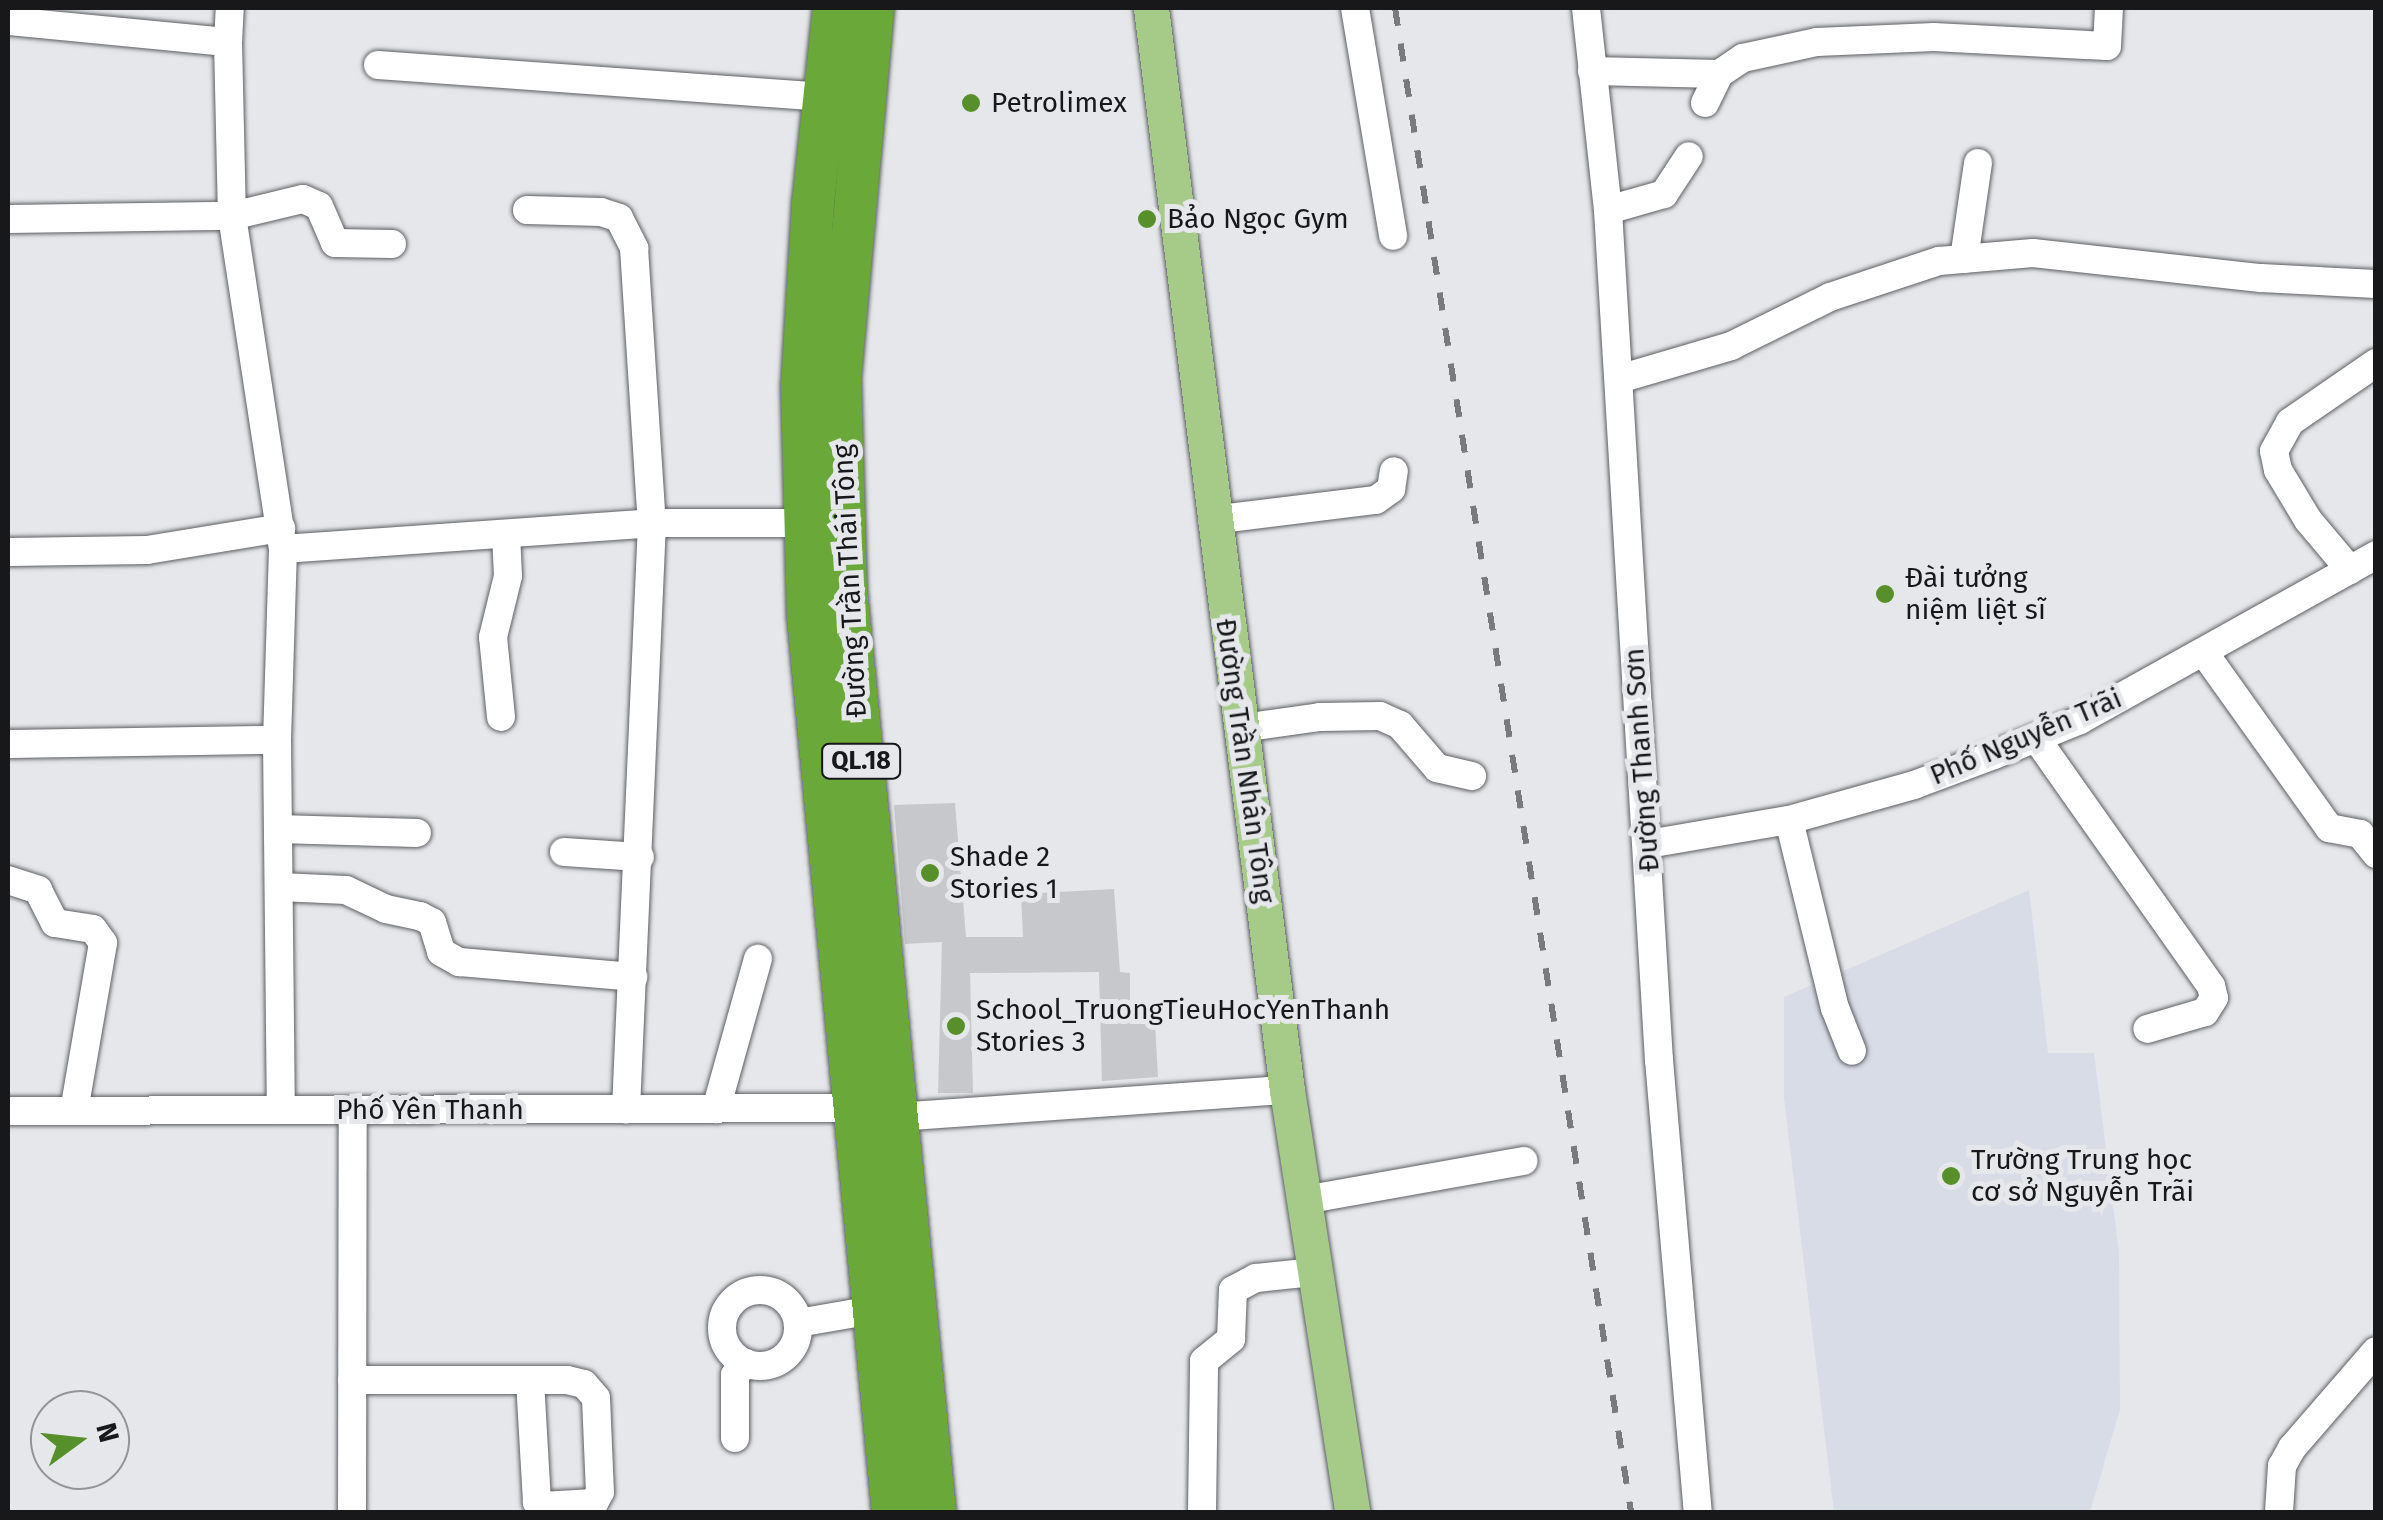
<!DOCTYPE html>
<meta charset="utf-8">
<style>
body{margin:0}
#map{position:relative;width:2383px;height:1520px;overflow:hidden;background:#e5e7eb;font-family:"Fira Sans",sans-serif}
div>[style]{position:absolute}
.built>*{inset:0;background:#d7dce7}
.building>*{inset:0;background:#c6c8cc}
.roads{filter:drop-shadow(0 0 2px #5d5f62) drop-shadow(0 0 2px #5d5f62)}
.minor>*{height:28px;margin:-14px;padding:0 14px;transform-origin:14px;border-radius:14px;background:#fff}
.minor>.ring{margin:-14px;padding:0;box-sizing:content-box;background:none;border:28px solid #fff;border-radius:50%}
.major>*{height:35px;margin:-17.5px;padding:0 17.5px;transform-origin:17.5px;border-radius:17.5px;background:#a6cb88}
.highway>*{height:42px;margin:-21px;padding:0 21px;transform-origin:21px;border-radius:21px;background:#6aa839}
.rail>*{height:6px;margin-top:-3px;transform-origin:0;background:repeating-linear-gradient(90deg,#797a7d 0 18px,transparent 0 36px)}
.dots>*{width:28px;height:28px;translate:-50% -50%;box-sizing:border-box;border:5px solid #e5e7eb;border-radius:50%}
span{translate:-50% -50%;white-space:nowrap;text-align:center;line-height:1.15;-webkit-text-stroke:10px #e5e7eb;paint-order:stroke}
.shield-label span{padding:2px 8px;background:#e5e7eb;border:2px solid;border-radius:8px;-webkit-text-stroke-width:0}
.shield-label{font-size:25px;color:#18181a;font-weight:700}
.poi-label{font-size:28px;color:#18181a}
.left{translate:0 -50%;text-align:left}
.street-label{font-size:28px;color:#18181a}
.frame{position:absolute;inset:0;border:10px solid #18181a;pointer-events:none}
.north{position:absolute;left:30px;top:1390px;width:100px;height:100px;box-sizing:border-box;background:#e5e7eb;border:2px solid #939497;border-radius:50%;rotate:75deg;font-size:28px;font-weight:700;line-height:40px;text-align:center;color:#18181a}
.north::after{content:'';display:block;margin:auto;width:35px;height:45px;background:#578f2a;clip-path:polygon(50% 0,100% 100%,50% 72%,0 100%)}
</style>
<div id="map">
<div class="built">
<div style="clip-path:polygon(2029px 890px,2048px 1053px,2094px 1053px,2119px 1253px,2120px 1409px,2090px 1512px,1834px 1512px,1784px 1098px,1784px 997px)"></div>
</div>
<div class="building">
<div style="clip-path:polygon(955px 803px,966px 937px,1023px 937px,1021px 894px,1114px 889px,1120px 972px,1130px 973px,1130px 1024px,1155px 1024px,1158px 1077px,1102px 1081px,1099px 972px,970px 973px,973px 1093px,938px 1093px,942px 942px,905px 944px,894px 805px)"></div>
</div>
<div class="roads">
<div class="minor">
<div style="left:1355px;top:8px;width:231px;rotate:80.5deg"></div>
<div style="left:1586px;top:8px;width:203px;rotate:83.8deg"></div>
<div style="left:1608px;top:210px;width:852px;rotate:86.57deg"></div>
<div style="left:1659px;top:1060px;width:454px;rotate:85.1deg"></div>
<div style="left:8px;top:21px;width:221px;rotate:5.5deg"></div>
<div style="left:228px;top:42px;width:174px;rotate:88.7deg"></div>
<div style="left:232px;top:216px;width:337px;rotate:81.3deg"></div>
<div style="left:283px;top:549px;width:191px;rotate:91.8deg"></div>
<div style="left:277px;top:740px;width:370px;rotate:89.4deg"></div>
<div style="left:228px;top:42px;width:34px;rotate:-87deg"></div>
<div style="left:378px;top:65px;width:448px;rotate:4.1deg"></div>
<div style="left:1592px;top:71px;width:127px;rotate:1.4deg"></div>
<div style="left:1705px;top:103px;width:32px;rotate:-64deg"></div>
<div style="left:1719px;top:74px;width:29px;rotate:-34deg"></div>
<div style="left:1743px;top:58px;width:76px;rotate:-12.2deg"></div>
<div style="left:1817px;top:42px;width:117px;rotate:-2.4deg"></div>
<div style="left:1934px;top:37px;width:173px;rotate:3deg"></div>
<div style="left:2107px;top:46px;width:38px;rotate:-87deg"></div>
<div style="left:527px;top:210px;width:74px;rotate:1.5deg"></div>
<div style="left:601px;top:212px;width:19px;rotate:18deg"></div>
<div style="left:619px;top:218px;width:34px;rotate:63deg"></div>
<div style="left:634px;top:248px;width:276px;rotate:86.3deg"></div>
<div style="left:652px;top:523px;width:587px;rotate:92.54deg"></div>
<div style="left:1608px;top:210px;width:58px;rotate:-15.9deg"></div>
<div style="left:1664px;top:194px;width:45px;rotate:-56.7deg"></div>
<div style="left:8px;top:219px;width:224px;rotate:-0.8deg"></div>
<div style="left:232px;top:216px;width:73px;rotate:-13.5deg"></div>
<div style="left:303px;top:199px;width:17px;rotate:24deg"></div>
<div style="left:319px;top:206px;width:40px;rotate:66.6deg"></div>
<div style="left:335px;top:243px;width:57px;rotate:1deg"></div>
<div style="left:1964px;top:259px;width:97px;rotate:-81.7deg"></div>
<div style="left:1619px;top:379px;width:117px;rotate:-16.4deg"></div>
<div style="left:1731px;top:346px;width:110px;rotate:-26.3deg"></div>
<div style="left:1830px;top:297px;width:115px;rotate:-18.3deg"></div>
<div style="left:1939px;top:261px;width:94px;rotate:-4.9deg"></div>
<div style="left:2033px;top:253px;width:229px;rotate:6.3deg"></div>
<div style="left:2261px;top:278px;width:115px;rotate:3deg"></div>
<div style="left:1212px;top:520px;width:165px;rotate:-7deg"></div>
<div style="left:1376px;top:500px;width:19px;rotate:-36deg"></div>
<div style="left:1391px;top:489px;width:18px;rotate:-81deg"></div>
<div style="left:283px;top:549px;width:370px;rotate:-4deg"></div>
<div style="left:652px;top:523px;width:154px"></div>
<div style="left:8px;top:552px;width:139px;rotate:-0.8deg"></div>
<div style="left:147px;top:550px;width:136px;rotate:-9.3deg"></div>
<div style="left:2350px;top:570px;width:65px;rotate:-130deg"></div>
<div style="left:2308px;top:520px;width:58px;rotate:-121deg"></div>
<div style="left:2278px;top:470px;width:19px;rotate:-102deg"></div>
<div style="left:2274px;top:451px;width:33px;rotate:-61deg"></div>
<div style="left:2290px;top:422px;width:104px;rotate:-34.5deg"></div>
<div style="left:2205px;top:654px;width:214px;rotate:54.5deg"></div>
<div style="left:2329px;top:828px;width:32px;rotate:11deg"></div>
<div style="left:2360px;top:834px;width:26px;rotate:51deg"></div>
<div style="left:501px;top:717px;width:80px;rotate:-95.7deg"></div>
<div style="left:493px;top:637px;width:63px;rotate:-76.2deg"></div>
<div style="left:508px;top:576px;width:42px;rotate:-92.7deg"></div>
<div style="left:1242px;top:728px;width:79px;rotate:-8deg"></div>
<div style="left:1320px;top:717px;width:60px;rotate:-1deg"></div>
<div style="left:1380px;top:716px;width:22px;rotate:24deg"></div>
<div style="left:1400px;top:725px;width:57px;rotate:49.3deg"></div>
<div style="left:1437px;top:768px;width:36px;rotate:13deg"></div>
<div style="left:2036px;top:738px;width:304px;rotate:54.8deg"></div>
<div style="left:2211px;top:986px;width:12px;rotate:76deg"></div>
<div style="left:2214px;top:998px;width:17px;rotate:123deg"></div>
<div style="left:2205px;top:1012px;width:60px;rotate:163.7deg"></div>
<div style="left:8px;top:744px;width:269px;rotate:-0.9deg"></div>
<div style="left:1789px;top:820px;width:194px;rotate:76.3deg"></div>
<div style="left:1835px;top:1008px;width:46px;rotate:68.4deg"></div>
<div style="left:278px;top:829px;width:139px;rotate:1.6deg"></div>
<div style="left:1648px;top:844px;width:143px;rotate:-9.7deg"></div>
<div style="left:1789px;top:820px;width:130px;rotate:-15.6deg"></div>
<div style="left:1914px;top:785px;width:85px;rotate:-20.6deg"></div>
<div style="left:1994px;top:755px;width:93px;rotate:-22.1deg"></div>
<div style="left:2080px;top:720px;width:339px;rotate:-29.1deg"></div>
<div style="left:564px;top:852px;width:76px;rotate:3.8deg"></div>
<div style="left:8px;top:880px;width:32px;rotate:18deg"></div>
<div style="left:38px;top:890px;width:37px;rotate:63deg"></div>
<div style="left:55px;top:923px;width:38px;rotate:9deg"></div>
<div style="left:93px;top:929px;width:17px;rotate:54deg"></div>
<div style="left:103px;top:943px;width:170px;rotate:99.8deg"></div>
<div style="left:280px;top:887px;width:66px;rotate:2.6deg"></div>
<div style="left:346px;top:890px;width:44px;rotate:25.4deg"></div>
<div style="left:386px;top:909px;width:35px;rotate:12deg"></div>
<div style="left:420px;top:916px;width:13px;rotate:27deg"></div>
<div style="left:432px;top:922px;width:31px;rotate:73deg"></div>
<div style="left:441px;top:952px;width:21px;rotate:29deg"></div>
<div style="left:459px;top:962px;width:175px;rotate:4.9deg"></div>
<div style="left:716px;top:1109px;width:156px;rotate:-74.4deg"></div>
<div style="left:8px;top:1111px;width:844px;rotate:-0.2deg"></div>
<div style="left:896px;top:1117px;width:392px;rotate:-4deg"></div>
<div style="left:1304px;top:1200px;width:223px;rotate:-10.1deg"></div>
<div class="ring" style="left:722px;top:1290px;width:48px;height:48px"></div>
<div style="left:798px;top:1323px;width:76px;rotate:-9.8deg"></div>
<div style="left:352px;top:1380px;width:215px"></div>
<div style="left:567px;top:1380px;width:17px;rotate:13deg"></div>
<div style="left:584px;top:1384px;width:18px;rotate:49deg"></div>
<div style="left:596px;top:1398px;width:94px;rotate:87.6deg"></div>
<div style="left:600px;top:1492px;width:13px;rotate:119deg"></div>
<div style="left:594px;top:1503px;width:53px;rotate:176.8deg"></div>
<div style="left:541px;top:1506px;width:6px;rotate:-135deg"></div>
<div style="left:537px;top:1502px;width:122px;rotate:-93.3deg"></div>
<div style="left:735px;top:1438px;width:63px;rotate:-90deg"></div>
<div style="left:735px;top:1375px;width:16px;rotate:-50deg"></div>
<div style="left:352px;top:1512px;width:402px;rotate:-89.9deg"></div>
<div style="left:1202px;top:1512px;width:151px;rotate:-89.2deg"></div>
<div style="left:1204px;top:1361px;width:35px;rotate:-39deg"></div>
<div style="left:1231px;top:1339px;width:49px;rotate:-87.7deg"></div>
<div style="left:1233px;top:1290px;width:26px;rotate:-28deg"></div>
<div style="left:1256px;top:1278px;width:57px;rotate:-6deg"></div>
<div style="left:2279px;top:1512px;width:46px;rotate:-86.3deg"></div>
<div style="left:2282px;top:1466px;width:21px;rotate:-61deg"></div>
<div style="left:2292px;top:1448px;width:128px;rotate:-49.1deg"></div>
</div>
<div class="major">
<div style="left:1151px;top:8px;width:1091px;rotate:82.84deg"></div>
<div style="left:1287px;top:1090px;width:427px;rotate:81.2deg"></div>
</div>
<div class="highway">
<div style="left:834px;top:8px;width:196px;rotate:96.1deg"></div>
<div style="left:813px;top:203px;width:184px;rotate:93.4deg"></div>
<div style="left:802px;top:387px;width:229px;rotate:88.5deg"></div>
<div style="left:808px;top:616px;width:900px;rotate:84.58deg"></div>
<div style="left:873px;top:8px;width:371px;rotate:95.1deg"></div>
<div style="left:840px;top:378px;width:212px;rotate:88.4deg"></div>
<div style="left:846px;top:590px;width:926px;rotate:84.49deg"></div>
</div>
</div>
<div class="rail">
<div style="left:1395px;top:8px;width:1522px;rotate:81.08deg"></div>
</div>
<div class="dots">
<div style="left:971px;top:103px;background:#578f2a"></div>
<div style="left:1147px;top:219px;background:#578f2a"></div>
<div style="left:1885px;top:594px;background:#578f2a"></div>
<div style="left:930px;top:873px;background:#578f2a"></div>
<div style="left:956px;top:1026px;background:#578f2a"></div>
<div style="left:1951px;top:1176px;background:#578f2a"></div>
</div>
<div class="shield-label">
<span style="left:861px;top:761px">QL.18</span>
</div>
<div class="poi-label">
<span class="left" style="left:991px;top:103px">Petrolimex</span>
<span class="left" style="left:1167px;top:219px">Bảo Ngọc Gym</span>
<span class="left" style="left:1905px;top:594px">Đài tưởng<br>niệm liệt sĩ</span>
<span class="left" style="left:950px;top:873px">Shade 2<br>Stories 1</span>
<span class="left" style="left:976px;top:1026px">School_TruongTieuHocYenThanh<br>Stories 3</span>
<span class="left" style="left:1971px;top:1176px">Trường Trung học<br>cơ sở Nguyễn Trãi</span>
</div>
<div class="street-label">
<span style="left:850px;top:581px;rotate:-93deg">Đường Trần Thái Tông</span>
<span style="left:2026px;top:737px;rotate:-23deg">Phố Nguyễn Trãi</span>
<span style="left:1642px;top:760px;rotate:-94deg">Đường Thanh Sơn</span>
<span style="left:1245px;top:761px;rotate:82deg">Đường Trần Nhân Tông</span>
<span style="left:430px;top:1110px">Phố Yên Thanh</span>
</div>
<div class="frame"></div>
<div class="north">N</div>
</div>
